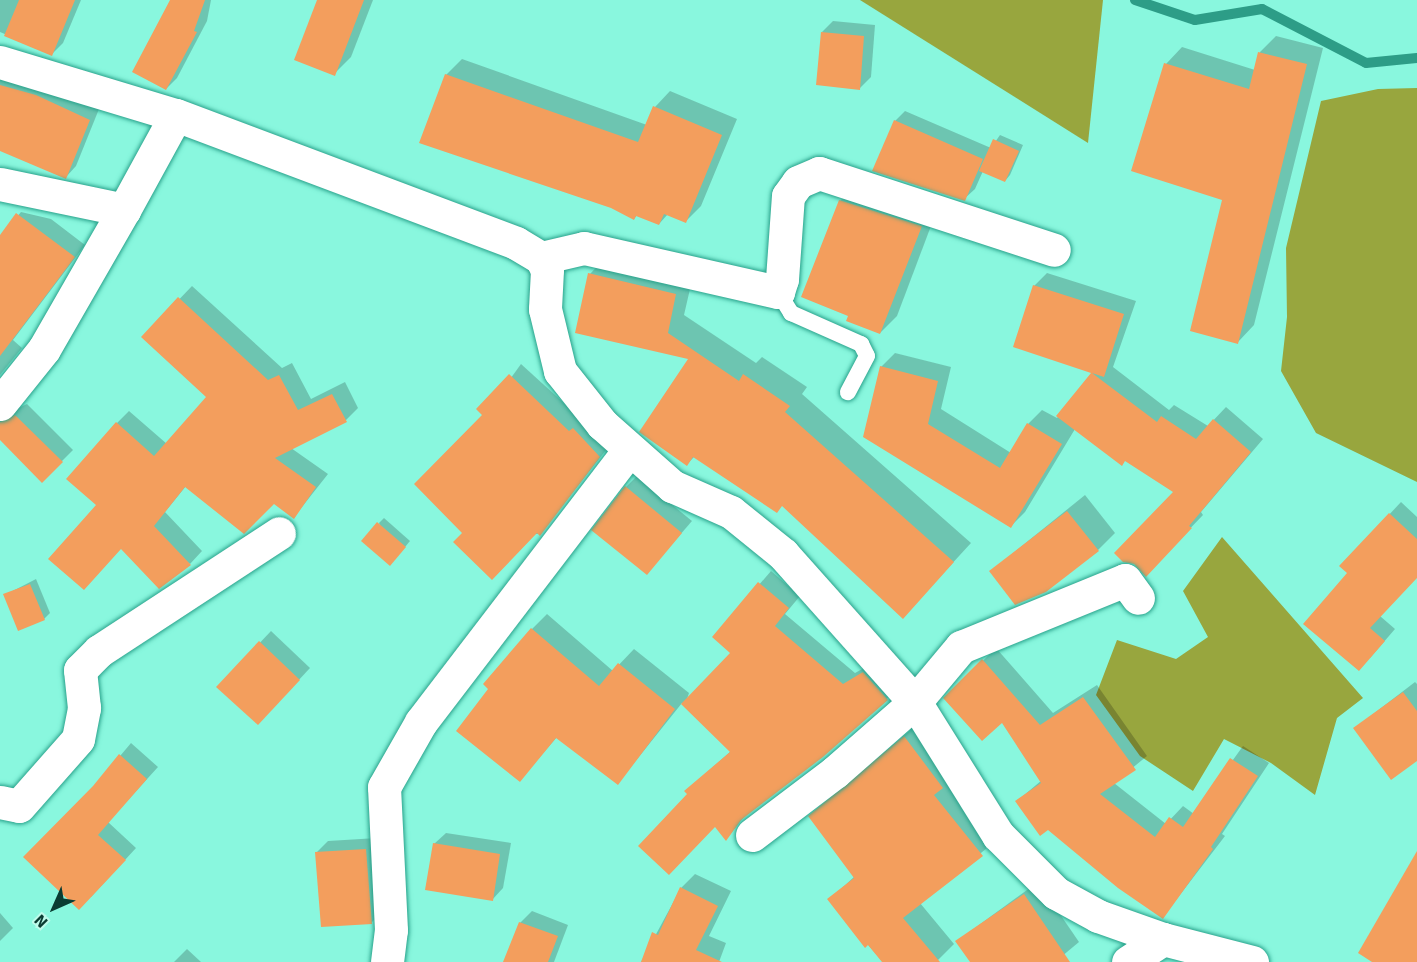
<!DOCTYPE html>
<style>
body{margin:0}
#map{position:relative;width:1417px;height:962px;overflow:hidden;background:#89f7de;font-family:Signika,sans-serif}
div>[style]{position:absolute}
.forest>*{inset:0;background:#98a63e}
.shadow>*{inset:0;background:#0003}
.stream>*{height:10px;margin:-5px;padding:0 5px;transform-origin:5px;border-radius:5px;background:#2d9d87}
.building>*{inset:0;background:#f39e5d}
.roads{filter:drop-shadow(0 0 2px #29a28b) drop-shadow(0 0 2px #29a28b)}
.lane>*{height:16px;margin:-8px;padding:0 8px;transform-origin:8px;border-radius:8px;background:#fff}
.street>*{height:33px;margin:-16.5px;padding:0 16.5px;transform-origin:16.5px;border-radius:16.5px;background:#fff}
span{translate:-50% -50%;white-space:nowrap;text-align:center;line-height:1.15;-webkit-text-stroke:5px #befbeb;paint-order:stroke}
.north{position:absolute;left:24px;top:878px;width:60px;height:60px;-webkit-text-stroke:4px #befbeb;paint-order:stroke;rotate:225deg;font-size:16px;font-weight:700;line-height:24px;text-align:center;color:#0a3c32}
.north::after{content:'';display:block;margin:auto;width:21px;height:27px;background:#0a3c32;clip-path:polygon(50% 0,100% 100%,50% 72%,0 100%)}
</style>
<div id="map">
<div class="forest">
<div style="clip-path:polygon(860px 0,1103px 0,1088px 143px)"></div>
<div style="clip-path:polygon(1417px 88px,1417px 482px,1316px 433px,1281px 371px,1287px 317px,1286px 248px,1321px 101px,1378px 89px)"></div>
<div style="clip-path:polygon(1222px 537px,1363px 698px,1337px 718px,1315px 795px,1271px 763px,1224px 739px,1193px 791px,1140px 756px,1096px 695px,1117px 640px,1176px 659px,1208px 637px,1183px 591px)"></div>
</div>
<div class="shadow">
<div style="clip-path:polygon(0 0,81px 0,63px 43px,52px 54px,0 32px)"></div>
<div style="clip-path:polygon(172px 0,211px 0,207px 21px,177px 78px,166px 89px)"></div>
<div style="clip-path:polygon(318px 0,373px 0,351px 57px,334px 74px)"></div>
<div style="clip-path:polygon(833px 21px,875px 25px,871px 77px,860px 88px,822px 32px)"></div>
<div style="clip-path:polygon(1276px 36px,1323px 48px,1254px 325px,1238px 342px,1224px 199px,1166px 64px,1182px 47px,1255px 70px,1260px 52px)"></div>
<div style="clip-path:polygon(462px 59px,647px 125px,655px 107px,670px 91px,737px 119px,701px 206px,686px 221px,668px 214px,659px 224px,637px 215px,634px 219px,446px 75px)"></div>
<div style="clip-path:polygon(0 73px,47px 85px,99px 109px,76px 166px,66px 177px,0 148px)"></div>
<div style="clip-path:polygon(905px 111px,991px 148px,1000px 135px,1023px 145px,1010px 175px,1005px 181px,983px 171px,975px 189px,964px 199px,895px 121px)"></div>
<div style="clip-path:polygon(857px 184px,937px 210px,897px 316px,880px 333px,850px 315px,840px 201px)"></div>
<div style="clip-path:polygon(21px 212px,51px 219px,85px 245px,13px 340px,22px 348px,0 375px,0 237px)"></div>
<div style="clip-path:polygon(607px 256px,693px 276px,684px 315px,756px 363px,762px 357px,807px 387px,802px 394px,971px 543px,903px 617px,783px 505px,694px 457px,687px 464px,691px 358px,590px 274px)"></div>
<div style="clip-path:polygon(1047px 273px,1136px 301px,1113px 367px,1169px 410px,1174px 405px,1208px 426px,1226px 407px,1263px 439px,1201px 512px,1203px 515px,1158px 562px,1176px 492px,1075px 429px,1025px 512px,1011px 526px,881px 367px,895px 353px,951px 367px,941px 409px,1011px 453px,1028px 424px,1042px 410px,1057px 418px,1093px 372px,1034px 286px)"></div>
<div style="clip-path:polygon(192px 286px,282px 368px,292px 363px,311px 399px,345px 382px,358px 408px,346px 420px,291px 448px,328px 474px,294px 517px,274px 503px,186px 486px,165px 512px,202px 551px,190px 564px,98px 505px,117px 423px,129px 411px,167px 444px,208px 397px,143px 337px)"></div>
<div style="clip-path:polygon(521px 364px,610px 445px,540px 534px,465px 533px,484px 415px)"></div>
<div style="clip-path:polygon(0 404px,10px 412px,27px 404px,73px 450px,42px 481px,0 438px)"></div>
<div style="clip-path:polygon(637px 476px,692px 521px,647px 573px,626px 487px)"></div>
<div style="clip-path:polygon(1085px 495px,1115px 533px,1098px 550px,1046px 591px,991px 571px)"></div>
<div style="clip-path:polygon(1401px 502px,1417px 517px,1417px 577px,1380px 616px,1395px 629px,1370px 658px,1349px 573px,1341px 566px)"></div>
<div style="clip-path:polygon(384px 518px,410px 541px,395px 559px,379px 523px)"></div>
<div style="clip-path:polygon(771px 571px,800px 596px,785px 614px,855px 673px,875px 662px,899px 688px,822px 756px,747px 813px,727px 838px,686px 791px,731px 751px,682px 703px,618px 783px,557px 737px,520px 780px,532px 629px,547px 614px,613px 671px,634px 649px,689px 693px,686px 702px,733px 653px,714px 637px)"></div>
<div style="clip-path:polygon(36px 579px,50px 613px,44px 619px,5px 595px)"></div>
<div style="clip-path:polygon(271px 631px,310px 668px,269px 712px,218px 687px)"></div>
<div style="clip-path:polygon(996px 648px,1053px 713px,1097px 685px,1147px 756px,1114px 783px,1166px 824px,1183px 806px,1194px 814px,1243px 746px,1269px 763px,1222px 834px,1225px 836px,1163px 917px,1017px 801px,1042px 780px,1002px 721px,945px 698px)"></div>
<div style="clip-path:polygon(1415px 682px,1417px 684px,1417px 759px,1355px 728px)"></div>
<div style="clip-path:polygon(921px 721px,998px 839px,920px 903px,954px 944px,936px 962px,883px 962px,829px 900px,855px 876px,810px 816px)"></div>
<div style="clip-path:polygon(131px 743px,158px 767px,108px 822px,136px 848px,91px 897px,94px 787px)"></div>
<div style="clip-path:polygon(446px 833px,511px 843px,503px 888px,492px 900px,434px 844px)"></div>
<div style="clip-path:polygon(377px 838px,382px 912px,371px 923px,316px 853px,328px 841px)"></div>
<div style="clip-path:polygon(695px 874px,731px 891px,709px 936px,726px 943px,719px 962px,641px 962px,681px 888px)"></div>
<div style="clip-path:polygon(1038px 882px,1079px 942px,1055px 962px,972px 962px,957px 941px)"></div>
<div style="clip-path:polygon(532px 911px,568px 925px,554px 962px,505px 962px,520px 923px)"></div>
<div style="clip-path:polygon(0 913px,13px 928px,0 941px)"></div>
<div style="clip-path:polygon(187px 949px,201px 962px,174px 962px)"></div>
</div>
<div class="stream">
<div style="left:1135px;top:0;width:63px;rotate:18.4deg"></div>
<div style="left:1195px;top:20px;width:68px;rotate:-9.3deg"></div>
<div style="left:1262px;top:9px;width:117px;rotate:27.4deg"></div>
<div style="left:1366px;top:63px;width:51px;rotate:-5.6deg"></div>
</div>
<div class="building">
<div style="clip-path:polygon(19px 0,75px 0,52px 56px,4px 36px)"></div>
<div style="clip-path:polygon(170px 0,205px 0,194px 31px,197px 32px,166px 90px,132px 72px)"></div>
<div style="clip-path:polygon(317px 0,364px 0,335px 76px,294px 60px)"></div>
<div style="clip-path:polygon(821px 32px,864px 36px,860px 90px,816px 85px)"></div>
<div style="clip-path:polygon(1258px 52px,1307px 64px,1238px 344px,1190px 331px,1222px 200px,1131px 171px,1164px 63px,1249px 89px)"></div>
<div style="clip-path:polygon(445px 74px,638px 142px,653px 106px,722px 135px,686px 223px,664px 214px,659px 225px,636px 216px,634px 220px,611px 208px,419px 143px)"></div>
<div style="clip-path:polygon(0 85px,36px 95px,90px 120px,66px 179px,0 151px)"></div>
<div style="clip-path:polygon(894px 120px,983px 159px,965px 201px,872px 171px)"></div>
<div style="clip-path:polygon(993px 139px,1019px 151px,1005px 182px,979px 171px)"></div>
<div style="clip-path:polygon(839px 200px,922px 226px,880px 334px,846px 321px,848px 316px,801px 297px)"></div>
<div style="clip-path:polygon(16px 213px,75px 257px,0 356px,0 235px)"></div>
<div style="clip-path:polygon(588px 273px,676px 294px,668px 333px,739px 381px,743px 374px,790px 406px,785px 412px,954px 562px,903px 619px,782px 506px,777px 513px,693px 457px,687px 466px,639px 432px,688px 359px,575px 333px)"></div>
<div style="clip-path:polygon(1033px 285px,1124px 314px,1104px 377px,1092px 373px,1157px 422px,1161px 416px,1196px 439px,1213px 419px,1251px 452px,1189px 526px,1192px 528px,1146px 577px,1134px 564px,1123px 562px,1114px 553px,1173px 492px,1125px 461px,1122px 466px,1056px 416px,1091px 373px,1013px 347px)"></div>
<div style="clip-path:polygon(178px 297px,268px 380px,279px 375px,298px 410px,332px 394px,347px 422px,275px 458px,316px 487px,294px 519px,274px 504px,244px 534px,185px 487px,154px 526px,191px 565px,159px 589px,121px 549px,84px 590px,48px 559px,96px 505px,66px 479px,116px 422px,154px 456px,206px 397px,141px 337px)"></div>
<div style="clip-path:polygon(880px 366px,938px 381px,928px 424px,1000px 468px,1027px 423px,1062px 444px,1011px 528px,863px 437px)"></div>
<div style="clip-path:polygon(509px 374px,569px 431px,573px 428px,600px 457px,540px 536px,537px 533px,492px 580px,453px 542px,462px 533px,414px 484px,482px 415px,476px 409px)"></div>
<div style="clip-path:polygon(15px 415px,63px 462px,42px 483px,0 440px,0 422px)"></div>
<div style="clip-path:polygon(625px 486px,682px 533px,647px 575px,591px 530px)"></div>
<div style="clip-path:polygon(1067px 511px,1099px 551px,1046px 592px,1015px 605px,989px 571px)"></div>
<div style="clip-path:polygon(1389px 513px,1417px 539px,1417px 578px,1370px 628px,1385px 641px,1359px 671px,1303px 624px,1347px 573px,1339px 566px)"></div>
<div style="clip-path:polygon(377px 522px,406px 547px,390px 566px,361px 541px)"></div>
<div style="clip-path:polygon(758px 582px,789px 608px,775px 626px,843px 684px,863px 672px,888px 700px,823px 757px,741px 820px,726px 841px,715px 827px,669px 875px,638px 846px,687px 794px,684px 791px,730px 752px,681px 704px,730px 653px,712px 637px)"></div>
<div style="clip-path:polygon(30px 584px,45px 620px,18px 631px,3px 594px)"></div>
<div style="clip-path:polygon(531px 628px,599px 686px,618px 663px,675px 709px,618px 785px,556px 738px,520px 782px,456px 731px,488px 689px,483px 684px)"></div>
<div style="clip-path:polygon(259px 641px,300px 680px,258px 725px,216px 687px)"></div>
<div style="clip-path:polygon(982px 659px,1040px 725px,1083px 697px,1136px 770px,1100px 794px,1155px 837px,1169px 817px,1183px 827px,1230px 758px,1258px 776px,1211px 847px,1213px 849px,1163px 919px,1118px 888px,1048px 830px,1040px 836px,1015px 801px,1041px 783px,1002px 723px,982px 741px,943px 698px)"></div>
<div style="clip-path:polygon(1403px 692px,1417px 711px,1417px 761px,1391px 780px,1353px 728px)"></div>
<div style="clip-path:polygon(904px 736px,943px 788px,934px 795px,983px 856px,903px 918px,940px 962px,882px 962px,868px 945px,865px 948px,827px 899px,854px 878px,808px 816px)"></div>
<div style="clip-path:polygon(119px 754px,147px 779px,98px 835px,126px 860px,79px 910px,23px 857px,93px 786px)"></div>
<div style="clip-path:polygon(433px 843px,500px 854px,493px 901px,425px 890px)"></div>
<div style="clip-path:polygon(366px 849px,372px 924px,321px 927px,315px 852px)"></div>
<div style="clip-path:polygon(1417px 851px,1417px 962px,1372px 962px,1358px 953px)"></div>
<div style="clip-path:polygon(680px 887px,718px 906px,696px 950px,722px 962px,641px 962px,652px 932px,658px 935px)"></div>
<div style="clip-path:polygon(1024px 894px,1070px 962px,970px 962px,955px 941px)"></div>
<div style="clip-path:polygon(519px 922px,558px 936px,548px 962px,503px 962px)"></div>
</div>
<div class="roads">
<div class="lane">
<div style="left:778px;top:292px;width:25px;rotate:58deg"></div>
<div style="left:791px;top:313px;width:77px;rotate:23.9deg"></div>
<div style="left:861px;top:344px;width:13px;rotate:63deg"></div>
<div style="left:867px;top:356px;width:41px;rotate:117.8deg"></div>
</div>
<div class="street">
<div style="left:0;top:62px;width:184px;rotate:16.8deg"></div>
<div style="left:176px;top:115px;width:363px;rotate:20.6deg"></div>
<div style="left:516px;top:243px;width:29px;rotate:31deg"></div>
<div style="left:541px;top:258px;width:13px;rotate:63deg"></div>
<div style="left:547px;top:270px;width:39px;rotate:93deg"></div>
<div style="left:545px;top:309px;width:64px;rotate:76.4deg"></div>
<div style="left:560px;top:371px;width:68px;rotate:51.6deg"></div>
<div style="left:602px;top:424px;width:94px;rotate:41.5deg"></div>
<div style="left:672px;top:486px;width:64px;rotate:23.8deg"></div>
<div style="left:731px;top:512px;width:67px;rotate:38.9deg"></div>
<div style="left:783px;top:554px;width:198px;rotate:48.3deg"></div>
<div style="left:915px;top:702px;width:157px;rotate:58deg"></div>
<div style="left:998px;top:835px;width:82px;rotate:45deg"></div>
<div style="left:1056px;top:893px;width:48px;rotate:28.7deg"></div>
<div style="left:1098px;top:916px;width:69px;rotate:19.5deg"></div>
<div style="left:1163px;top:939px;width:92px;rotate:14.5deg"></div>
<div style="left:0;top:184px;width:127px;rotate:11.8deg"></div>
<div style="left:124px;top:210px;width:108px;rotate:-61.3deg"></div>
<div style="left:541px;top:258px;width:44px;rotate:-13.1deg"></div>
<div style="left:584px;top:248px;width:199px;rotate:12.8deg"></div>
<div style="left:778px;top:292px;width:14px;rotate:-73deg"></div>
<div style="left:782px;top:279px;width:83px;rotate:-85.9deg"></div>
<div style="left:788px;top:196px;width:17px;rotate:-54deg"></div>
<div style="left:798px;top:182px;width:23px;rotate:-23deg"></div>
<div style="left:819px;top:173px;width:247px;rotate:18.1deg"></div>
<div style="left:0;top:404px;width:70px;rotate:-51.3deg"></div>
<div style="left:44px;top:349px;width:160px;rotate:-60.1deg"></div>
<div style="left:0;top:802px;width:19px;rotate:12deg"></div>
<div style="left:19px;top:806px;width:89px;rotate:-48.6deg"></div>
<div style="left:78px;top:739px;width:32px;rotate:-79deg"></div>
<div style="left:84px;top:708px;width:38px;rotate:-96deg"></div>
<div style="left:80px;top:670px;width:27px;rotate:-45deg"></div>
<div style="left:99px;top:651px;width:215px;rotate:-33.2deg"></div>
<div style="left:752px;top:835px;width:104px;rotate:-37.2deg"></div>
<div style="left:835px;top:772px;width:106px;rotate:-41.2deg"></div>
<div style="left:915px;top:702px;width:72px;rotate:-50.1deg"></div>
<div style="left:961px;top:647px;width:177px;rotate:-22.2deg"></div>
<div style="left:1125px;top:580px;width:22px;rotate:54deg"></div>
<div style="left:387px;top:962px;width:32px;rotate:-83deg"></div>
<div style="left:391px;top:930px;width:143px;rotate:-92.8deg"></div>
<div style="left:384px;top:787px;width:75px;rotate:-60.4deg"></div>
<div style="left:421px;top:722px;width:342px;rotate:-52.6deg"></div>
<div style="left:1128px;top:962px;width:42px;rotate:-33.3deg"></div>
</div>
</div>
<div class="north">N</div>
</div>
